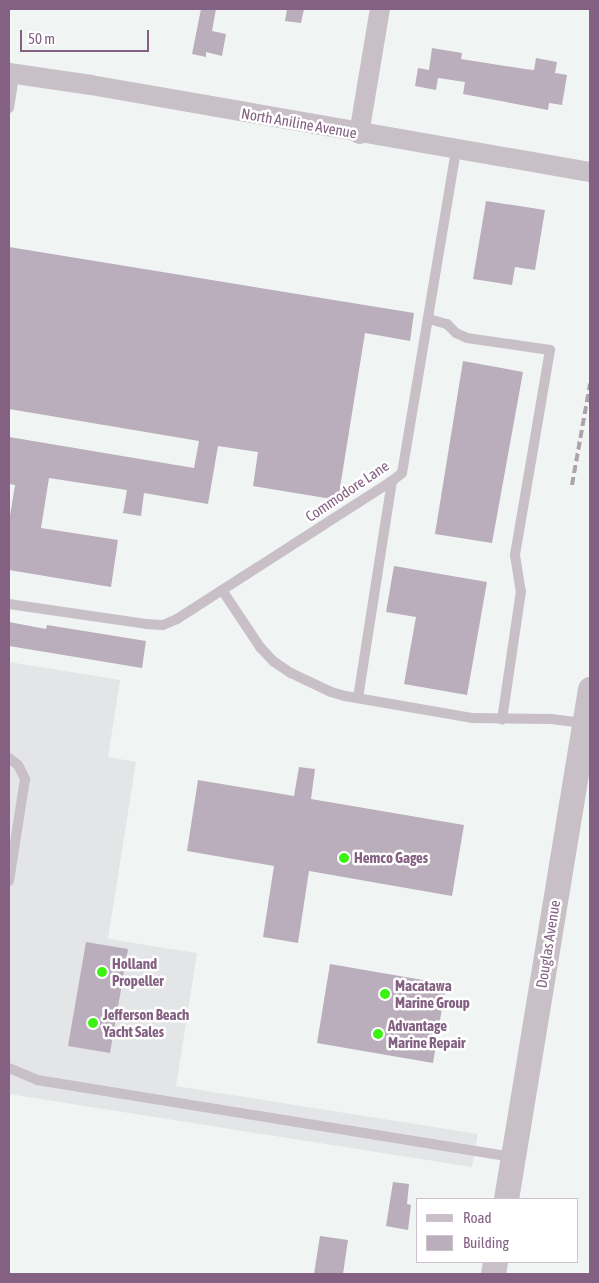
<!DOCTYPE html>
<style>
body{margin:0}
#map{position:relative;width:599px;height:1283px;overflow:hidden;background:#f0f5f3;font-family:"Asap Condensed",sans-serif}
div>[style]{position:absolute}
.built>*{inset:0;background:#e4e5e6}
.building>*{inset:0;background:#bbaebc}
.service>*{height:10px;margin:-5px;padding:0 5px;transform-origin:5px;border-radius:5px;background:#c8bfc7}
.minor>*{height:20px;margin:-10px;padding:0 10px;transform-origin:10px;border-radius:10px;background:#c8bfc7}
.tertiary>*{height:25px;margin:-12.5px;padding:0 12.5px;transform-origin:12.5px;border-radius:12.5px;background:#c8bfc7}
.rail>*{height:4px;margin-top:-2px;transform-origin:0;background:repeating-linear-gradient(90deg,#aea2ae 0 8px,transparent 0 12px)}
.dots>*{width:14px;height:14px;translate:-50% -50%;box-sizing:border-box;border:2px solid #fff;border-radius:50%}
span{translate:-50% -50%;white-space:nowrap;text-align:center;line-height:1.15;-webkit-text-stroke:5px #fff;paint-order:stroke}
.street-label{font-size:15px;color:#846183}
.poi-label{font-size:15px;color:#846183;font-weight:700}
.left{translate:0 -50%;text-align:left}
.frame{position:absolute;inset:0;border:10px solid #846183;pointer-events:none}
.legend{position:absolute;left:416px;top:1198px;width:162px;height:65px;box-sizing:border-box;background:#fff;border:1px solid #cec0cd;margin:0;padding:6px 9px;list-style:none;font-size:15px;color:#846183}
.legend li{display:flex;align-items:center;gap:10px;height:25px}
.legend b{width:25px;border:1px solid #cec0cd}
.scale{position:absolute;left:20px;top:30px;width:129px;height:22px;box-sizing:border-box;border:2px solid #846183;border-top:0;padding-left:6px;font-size:15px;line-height:18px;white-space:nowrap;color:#846183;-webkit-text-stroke:4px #fff;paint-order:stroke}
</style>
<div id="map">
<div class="built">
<div style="clip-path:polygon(9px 662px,120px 680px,108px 757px,136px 762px,108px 939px,197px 953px,176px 1086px,478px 1134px,472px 1167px,9px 1094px)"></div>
</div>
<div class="building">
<div style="clip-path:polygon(201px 9px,216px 9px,212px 31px,226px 34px,222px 56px,206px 52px,206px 57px,192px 54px)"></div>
<div style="clip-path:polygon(287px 9px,304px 9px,301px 23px,285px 21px)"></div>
<div style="clip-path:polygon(432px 48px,462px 53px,461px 59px,525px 69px,534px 70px,536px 58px,557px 62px,555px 73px,567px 75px,562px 105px,549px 103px,548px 110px,463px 94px,465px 82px,438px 78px,436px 90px,415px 86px,418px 68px,429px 70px)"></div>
<div style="clip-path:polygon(486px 201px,545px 210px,535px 270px,515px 267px,512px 285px,473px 279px)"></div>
<div style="clip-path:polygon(9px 247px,414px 313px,410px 341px,365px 333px,338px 500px,253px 486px,258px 452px,218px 446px,208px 504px,144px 493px,141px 516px,123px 513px,127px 490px,49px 478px,41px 528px,118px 540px,111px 587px,9px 570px,9px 522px,15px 485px,9px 484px,9px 437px,194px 468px,199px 441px,9px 409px)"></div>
<div style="clip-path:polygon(463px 361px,523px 372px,492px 543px,435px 534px)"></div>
<div style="clip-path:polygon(394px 566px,487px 582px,467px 695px,404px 684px,416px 617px,386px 612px)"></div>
<div style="clip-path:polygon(9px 622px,46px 629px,47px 625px,146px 641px,142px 668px,9px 646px)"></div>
<div style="clip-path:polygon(299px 767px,315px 769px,311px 799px,464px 825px,452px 896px,309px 871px,298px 943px,263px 937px,274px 866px,187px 851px,198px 780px,294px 796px)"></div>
<div style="clip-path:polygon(86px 942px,128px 949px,110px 1053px,68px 1046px)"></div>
<div style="clip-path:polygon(330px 964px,446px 984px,433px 1063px,317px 1043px)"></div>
<div style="clip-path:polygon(393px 1182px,409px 1184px,407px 1204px,411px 1205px,408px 1230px,386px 1226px)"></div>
<div style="clip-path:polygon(320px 1236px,348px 1240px,343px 1274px,314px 1274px)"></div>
</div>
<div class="service">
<div style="left:9px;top:108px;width:33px;rotate:-81deg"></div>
<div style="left:429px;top:319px;width:19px;rotate:16deg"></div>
<div style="left:447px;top:324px;width:13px;rotate:45deg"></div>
<div style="left:456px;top:333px;width:12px;rotate:24deg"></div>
<div style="left:467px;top:338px;width:84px;rotate:8.2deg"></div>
<div style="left:550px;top:350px;width:208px;rotate:99.7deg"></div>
<div style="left:515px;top:555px;width:36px;rotate:81deg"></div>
<div style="left:521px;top:591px;width:130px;rotate:98.4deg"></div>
<div style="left:222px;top:590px;width:69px;rotate:56.3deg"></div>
<div style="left:260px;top:647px;width:19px;rotate:47deg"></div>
<div style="left:273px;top:661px;width:22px;rotate:34deg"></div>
<div style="left:291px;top:673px;width:44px;rotate:25.4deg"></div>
<div style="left:331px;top:692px;width:15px;rotate:16deg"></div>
<div style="left:345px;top:696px;width:130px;rotate:9.8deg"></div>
<div style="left:473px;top:718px;width:78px;rotate:0.7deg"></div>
<div style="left:551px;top:719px;width:33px;rotate:7deg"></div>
<div style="left:9px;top:604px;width:138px;rotate:8.3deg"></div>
<div style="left:146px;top:624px;width:17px;rotate:3deg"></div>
<div style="left:163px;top:625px;width:15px;rotate:-23deg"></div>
<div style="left:177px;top:619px;width:255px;rotate:-32.7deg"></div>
<div style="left:392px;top:481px;width:13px;rotate:-39deg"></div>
<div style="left:402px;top:473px;width:327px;rotate:-80.5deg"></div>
<div style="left:358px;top:698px;width:220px;rotate:-81.1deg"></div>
<div style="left:9px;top:758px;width:11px;rotate:38deg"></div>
<div style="left:18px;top:765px;width:16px;rotate:63deg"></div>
<div style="left:25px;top:779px;width:103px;rotate:98.9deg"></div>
<div style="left:9px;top:1068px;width:30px;rotate:23deg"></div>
<div style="left:37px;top:1080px;width:482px;rotate:9.2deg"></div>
</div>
<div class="minor">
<div style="left:9px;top:73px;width:83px;rotate:8.3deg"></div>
<div style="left:91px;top:85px;width:507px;rotate:9.89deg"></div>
<div style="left:359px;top:134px;width:127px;rotate:-80.5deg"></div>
</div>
<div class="tertiary">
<div style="left:506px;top:1199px;width:517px;rotate:-80.65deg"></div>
<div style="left:493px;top:1274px;width:12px;rotate:-81deg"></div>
</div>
<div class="rail">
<div style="left:572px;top:485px;width:103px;rotate:-79.9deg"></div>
</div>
<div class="dots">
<div style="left:344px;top:858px;background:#3af312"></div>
<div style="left:102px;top:972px;background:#3af312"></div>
<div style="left:385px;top:994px;background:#3af312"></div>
<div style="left:93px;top:1023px;background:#3af312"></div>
<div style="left:378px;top:1034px;background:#3af312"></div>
</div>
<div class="street-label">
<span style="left:299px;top:123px;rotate:10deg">North Aniline Avenue</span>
<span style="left:347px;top:491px;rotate:-34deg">Commodore Lane</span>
<span style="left:548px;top:944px;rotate:-81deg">Douglas Avenue</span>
</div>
<div class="poi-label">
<span class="left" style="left:354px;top:858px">Hemco Gages</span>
<span class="left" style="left:112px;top:972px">Holland<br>Propeller</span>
<span class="left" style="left:395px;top:994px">Macatawa<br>Marine Group</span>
<span class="left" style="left:103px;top:1023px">Jefferson Beach<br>Yacht Sales</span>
<span class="left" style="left:388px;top:1034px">Advantage<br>Marine Repair</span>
</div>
<div class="frame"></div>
<ul class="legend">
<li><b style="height:6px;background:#c8bfc7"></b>Road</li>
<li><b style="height:14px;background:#bbaebc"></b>Building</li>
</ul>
<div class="scale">50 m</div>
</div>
